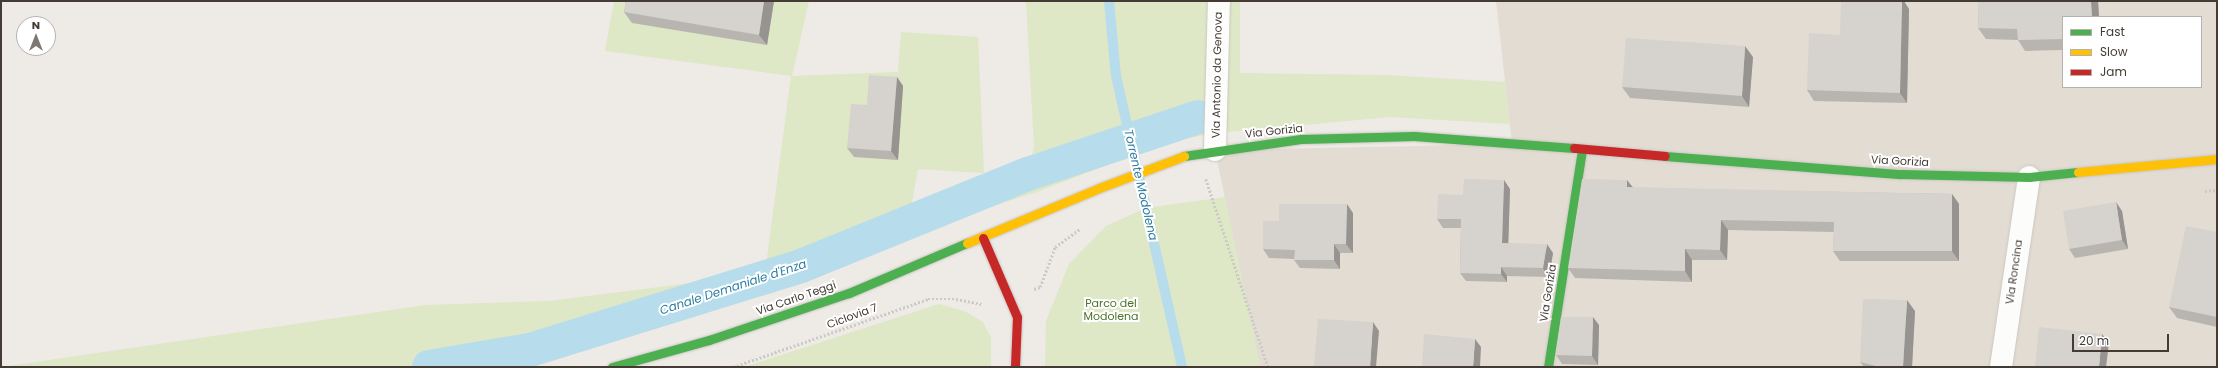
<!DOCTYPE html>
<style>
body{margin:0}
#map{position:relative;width:2218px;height:368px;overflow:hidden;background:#eeeae6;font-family:Poppins,sans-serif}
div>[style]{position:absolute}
.residential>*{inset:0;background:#e2dcd3}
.green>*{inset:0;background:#dee7c6}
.stream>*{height:10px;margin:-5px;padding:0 5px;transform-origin:5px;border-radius:5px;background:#b7dcec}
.canal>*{height:34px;margin:-17px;padding:0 17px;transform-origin:17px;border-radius:17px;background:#b7dcec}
.path>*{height:2.5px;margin-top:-1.25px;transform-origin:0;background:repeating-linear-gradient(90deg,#cccac6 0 2px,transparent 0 4px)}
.roads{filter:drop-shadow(0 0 1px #cac6c2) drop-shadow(0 0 1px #cac6c2)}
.street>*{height:22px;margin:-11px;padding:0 11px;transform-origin:11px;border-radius:11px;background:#fcfcfb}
.fast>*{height:9px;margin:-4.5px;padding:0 4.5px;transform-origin:4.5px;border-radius:4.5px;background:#4caf50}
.slow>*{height:9px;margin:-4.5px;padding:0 4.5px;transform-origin:4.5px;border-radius:4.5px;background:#ffc107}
.jam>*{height:9px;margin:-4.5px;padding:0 4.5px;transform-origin:4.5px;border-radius:4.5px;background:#c62828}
.wall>*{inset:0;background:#b8b5b0}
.shaded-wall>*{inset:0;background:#969390}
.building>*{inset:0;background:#d6d2cd}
span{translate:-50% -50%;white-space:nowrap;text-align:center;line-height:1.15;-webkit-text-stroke:4px #fff;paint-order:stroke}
.street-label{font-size:11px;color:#433b34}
.park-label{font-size:11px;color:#4c7229}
.water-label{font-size:12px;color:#2e7ea3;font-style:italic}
.frame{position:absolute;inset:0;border:2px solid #433b34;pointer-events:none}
.legend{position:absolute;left:2062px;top:16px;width:140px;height:72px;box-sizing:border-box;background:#fff;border:1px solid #b4b1ae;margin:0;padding:5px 7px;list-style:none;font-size:12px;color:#433b34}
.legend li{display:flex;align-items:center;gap:8px;height:20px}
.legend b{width:20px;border:1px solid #b4b1ae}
.north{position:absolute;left:16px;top:16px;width:40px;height:40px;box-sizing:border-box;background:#fff;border:1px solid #b4b1ae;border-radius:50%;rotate:0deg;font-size:11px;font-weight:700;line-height:16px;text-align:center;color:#433b34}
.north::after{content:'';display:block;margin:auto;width:14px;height:18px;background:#7f7872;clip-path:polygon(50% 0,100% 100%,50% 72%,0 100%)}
.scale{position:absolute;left:2072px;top:334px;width:97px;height:18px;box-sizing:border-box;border:2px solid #433b34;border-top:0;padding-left:5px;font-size:12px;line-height:14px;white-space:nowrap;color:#433b34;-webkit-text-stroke:3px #fff;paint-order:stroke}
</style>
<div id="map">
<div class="residential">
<div style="clip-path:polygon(evenodd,1496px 1px,2217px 1px,2217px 367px,1260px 367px,1215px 150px,1512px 144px,1496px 1px,2063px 17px,2201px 17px,2201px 87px,2063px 87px,2063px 17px)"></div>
</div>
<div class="green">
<div style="clip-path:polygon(614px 1px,809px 1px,792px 76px,898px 72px,901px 32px,978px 37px,984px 173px,918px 169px,909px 219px,1028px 174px,1034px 146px,1026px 1px,1240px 1px,1240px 73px,1386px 75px,1505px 82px,1510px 124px,1390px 117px,1215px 133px,1164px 143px,1037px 192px,489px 367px,1px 367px,426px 305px,550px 301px,768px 273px,767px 258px,791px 76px,605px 51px)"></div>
<div style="clip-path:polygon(1225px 197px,1260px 367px,1182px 367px,1155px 247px,1180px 367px,1045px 367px,1046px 321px,1069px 264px,1106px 226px,1146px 208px)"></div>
<div style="clip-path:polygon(939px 304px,964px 311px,983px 322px,991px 338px,991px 367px,744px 367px)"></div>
</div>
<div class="stream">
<div style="left:1109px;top:1px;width:75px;rotate:84.7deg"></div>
<div style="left:1116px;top:76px;width:298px;rotate:77.2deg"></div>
</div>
<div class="canal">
<div style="left:429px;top:367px;width:102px;rotate:-9.6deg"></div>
<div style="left:530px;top:350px;width:284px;rotate:-17.2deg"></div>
<div style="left:801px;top:266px;width:245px;rotate:-22.1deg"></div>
<div style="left:1028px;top:174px;width:179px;rotate:-18.5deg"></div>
</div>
<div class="path">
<div style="left:1206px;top:179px;width:198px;rotate:71.7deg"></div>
<div style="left:2205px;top:191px;width:12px;rotate:-5deg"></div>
<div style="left:1034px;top:289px;width:6px;rotate:-18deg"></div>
<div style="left:1040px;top:287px;width:43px;rotate:-69.4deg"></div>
<div style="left:1055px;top:247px;width:31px;rotate:-36deg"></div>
<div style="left:733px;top:367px;width:207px;rotate:-19.2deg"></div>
<div style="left:928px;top:299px;width:28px"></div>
<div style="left:956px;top:299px;width:26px;rotate:11deg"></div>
</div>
<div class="roads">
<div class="street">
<div style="left:1215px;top:150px;width:149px;rotate:-88.5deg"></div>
<div style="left:2001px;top:367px;width:192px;rotate:-81.6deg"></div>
</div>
<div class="fast">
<div style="left:1184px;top:156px;width:118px;rotate:-8.3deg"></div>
<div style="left:1301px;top:139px;width:113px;rotate:-1.5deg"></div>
<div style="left:1414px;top:136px;width:160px;rotate:4.3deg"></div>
<div style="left:1665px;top:156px;width:237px;rotate:4.4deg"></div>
<div style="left:1901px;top:174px;width:128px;rotate:1.3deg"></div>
<div style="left:2029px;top:177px;width:49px;rotate:-5.8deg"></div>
<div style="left:612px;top:367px;width:101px;rotate:-15.6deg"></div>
<div style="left:709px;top:340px;width:148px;rotate:-18.6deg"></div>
<div style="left:849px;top:293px;width:128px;rotate:-23deg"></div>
<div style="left:1548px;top:367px;width:219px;rotate:-81.1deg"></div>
</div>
<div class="slow">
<div style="left:2078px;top:172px;width:140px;rotate:-5.3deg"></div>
<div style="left:967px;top:243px;width:143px;rotate:-22.6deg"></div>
<div style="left:1099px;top:188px;width:91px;rotate:-20.6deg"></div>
</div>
<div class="jam">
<div style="left:1574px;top:148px;width:91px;rotate:5deg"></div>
<div style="left:983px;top:238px;width:86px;rotate:66.7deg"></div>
<div style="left:1017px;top:317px;width:50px;rotate:92.3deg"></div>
</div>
</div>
<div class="wall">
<div style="clip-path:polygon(626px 1px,774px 1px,767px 45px,632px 23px,624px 12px)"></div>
<div style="clip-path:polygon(1979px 1px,2098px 1px,2099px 17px,2063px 17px,2063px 50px,2025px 51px,2018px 40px,1986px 39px,1978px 28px)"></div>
<div style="clip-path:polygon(1909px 9px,1907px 103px,1814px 101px,1807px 90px)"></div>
<div style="clip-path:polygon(1753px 57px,1749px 107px,1630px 98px,1622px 87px)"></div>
<div style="clip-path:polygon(897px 77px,903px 86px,898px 160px,854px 157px,847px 148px,867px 105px)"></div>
<div style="clip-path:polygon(1633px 188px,1952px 194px,1959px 204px,1959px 261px,1840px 261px,1833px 251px,1834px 232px,1728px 230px,1727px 260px,1692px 260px,1692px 282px,1575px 278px,1568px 268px)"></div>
<div style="clip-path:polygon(1510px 189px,1508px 243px,1553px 253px,1549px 277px,1507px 276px,1507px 282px,1466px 281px,1460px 273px,1461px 228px,1443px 228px,1437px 219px,1463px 195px)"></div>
<div style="clip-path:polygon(2122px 211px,2128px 249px,2075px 258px,2069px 249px)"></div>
<div style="clip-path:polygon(1353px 213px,1353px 253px,1340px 253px,1340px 269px,1300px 268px,1294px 260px,1294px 259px,1269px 258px,1263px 249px,1279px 221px)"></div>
<div style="clip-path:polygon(2217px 232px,2217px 327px,2177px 318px,2169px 307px)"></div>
<div style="clip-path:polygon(1915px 311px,1912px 367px,1864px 367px,1860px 362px)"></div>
<div style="clip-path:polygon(1599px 325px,1598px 365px,1562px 364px,1556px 355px)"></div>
</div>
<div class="shaded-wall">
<div style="clip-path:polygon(764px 1px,774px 1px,767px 45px,759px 35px)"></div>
<div style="clip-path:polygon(1902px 1px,1904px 1px,1909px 9px,1907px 103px,1900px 93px)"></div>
<div style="clip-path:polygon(2091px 1px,2098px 1px,2099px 17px,2092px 17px)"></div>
<div style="clip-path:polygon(1745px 46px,1753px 57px,1749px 107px,1742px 96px)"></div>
<div style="clip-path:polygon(897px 77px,903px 86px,898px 160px,891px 151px)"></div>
<div style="clip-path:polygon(1504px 180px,1510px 189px,1508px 252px,1502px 243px)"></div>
<div style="clip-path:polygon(1627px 180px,1635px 190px,1627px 187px)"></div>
<div style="clip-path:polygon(1952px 194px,1959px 204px,1959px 261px,1952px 251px)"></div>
<div style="clip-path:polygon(2116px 202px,2122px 211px,2128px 249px,2122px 240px)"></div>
<div style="clip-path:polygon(1347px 204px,1353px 213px,1353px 253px,1346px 244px)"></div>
<div style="clip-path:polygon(1721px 220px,1728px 230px,1727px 260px,1720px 250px)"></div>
<div style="clip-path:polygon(1334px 244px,1340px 253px,1340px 269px,1334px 260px)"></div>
<div style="clip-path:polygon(1547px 244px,1553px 253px,1549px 277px,1543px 268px)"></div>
<div style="clip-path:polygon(1685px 249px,1692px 260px,1692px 282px,1685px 271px)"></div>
<div style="clip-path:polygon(1501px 267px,1507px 276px,1507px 282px,1501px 274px)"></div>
<div style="clip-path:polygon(1907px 300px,1915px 311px,1912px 367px,1903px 367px)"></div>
<div style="clip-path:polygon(1593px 317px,1599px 325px,1598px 365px,1592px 356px)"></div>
<div style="clip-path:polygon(1373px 322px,1379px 331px,1376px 367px,1370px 367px)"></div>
<div style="clip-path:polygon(2102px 334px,2109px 343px,2106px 367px,2099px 367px)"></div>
<div style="clip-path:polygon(1475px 339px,1481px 347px,1480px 367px,1473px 367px)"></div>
</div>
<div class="building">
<div style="clip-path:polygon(626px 1px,764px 1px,759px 35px,624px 12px)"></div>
<div style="clip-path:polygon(1841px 1px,1902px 1px,1900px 93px,1807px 90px,1809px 33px,1840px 35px)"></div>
<div style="clip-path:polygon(1979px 1px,2091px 1px,2092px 17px,2063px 17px,2063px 39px,2018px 40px,2017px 29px,1978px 28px)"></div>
<div style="clip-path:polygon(1626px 38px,1745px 46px,1742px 96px,1622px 87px)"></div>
<div style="clip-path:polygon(869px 75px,897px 77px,891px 151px,847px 148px,851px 104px,867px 105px)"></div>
<div style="clip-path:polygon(1464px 179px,1504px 180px,1502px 243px,1547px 244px,1543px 268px,1501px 267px,1501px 274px,1460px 273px,1461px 219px,1437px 219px,1438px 194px,1463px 195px)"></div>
<div style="clip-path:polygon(1582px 179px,1627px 180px,1627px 187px,1952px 194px,1952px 251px,1833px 251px,1834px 222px,1721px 220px,1720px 250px,1685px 249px,1685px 271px,1568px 268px)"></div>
<div style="clip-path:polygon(2116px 202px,2122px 240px,2069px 249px,2063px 211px)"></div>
<div style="clip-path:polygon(1279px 204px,1347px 204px,1346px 244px,1334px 244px,1334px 260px,1294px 260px,1295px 250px,1263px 249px,1263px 221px,1279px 221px)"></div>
<div style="clip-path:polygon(2186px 226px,2217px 232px,2217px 317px,2169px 307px)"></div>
<div style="clip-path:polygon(1863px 299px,1907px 300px,1903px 367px,1880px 367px,1860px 362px)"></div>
<div style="clip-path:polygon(1561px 317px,1593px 317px,1592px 356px,1556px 355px)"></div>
<div style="clip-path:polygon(1318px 319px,1373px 322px,1370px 367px,1314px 367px)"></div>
<div style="clip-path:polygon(2039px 327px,2102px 334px,2099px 367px,2035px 367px)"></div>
<div style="clip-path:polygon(1424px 334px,1475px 339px,1473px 367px,1422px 367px)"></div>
<div style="clip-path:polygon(2156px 366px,2163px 367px,2156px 367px)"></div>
</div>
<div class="street-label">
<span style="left:1217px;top:75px;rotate:-89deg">Via Antonio da Genova</span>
<span style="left:1274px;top:131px;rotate:-6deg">Via Gorizia</span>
<span style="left:1900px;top:161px;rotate:3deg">Via Gorizia</span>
<span style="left:2014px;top:272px;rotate:-82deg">Via Roncina</span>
<span style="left:1548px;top:293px;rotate:-81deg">Via Gorizia</span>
<span style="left:796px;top:298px;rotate:-19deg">Via Carlo Teggi</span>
<span style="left:852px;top:316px;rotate:-20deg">Ciclovia 7</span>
</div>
<div class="park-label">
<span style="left:1111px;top:310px">Parco del<br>Modolena</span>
</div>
<div class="water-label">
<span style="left:1141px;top:185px;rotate:77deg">Torrente Modolena</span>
<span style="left:733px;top:287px;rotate:-18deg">Canale Demaniale d'Enza</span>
</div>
<div class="frame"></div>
<ul class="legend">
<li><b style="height:5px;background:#4caf50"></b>Fast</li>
<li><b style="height:5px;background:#ffc107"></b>Slow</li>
<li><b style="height:5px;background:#c62828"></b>Jam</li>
</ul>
<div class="north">N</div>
<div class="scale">20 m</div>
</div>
